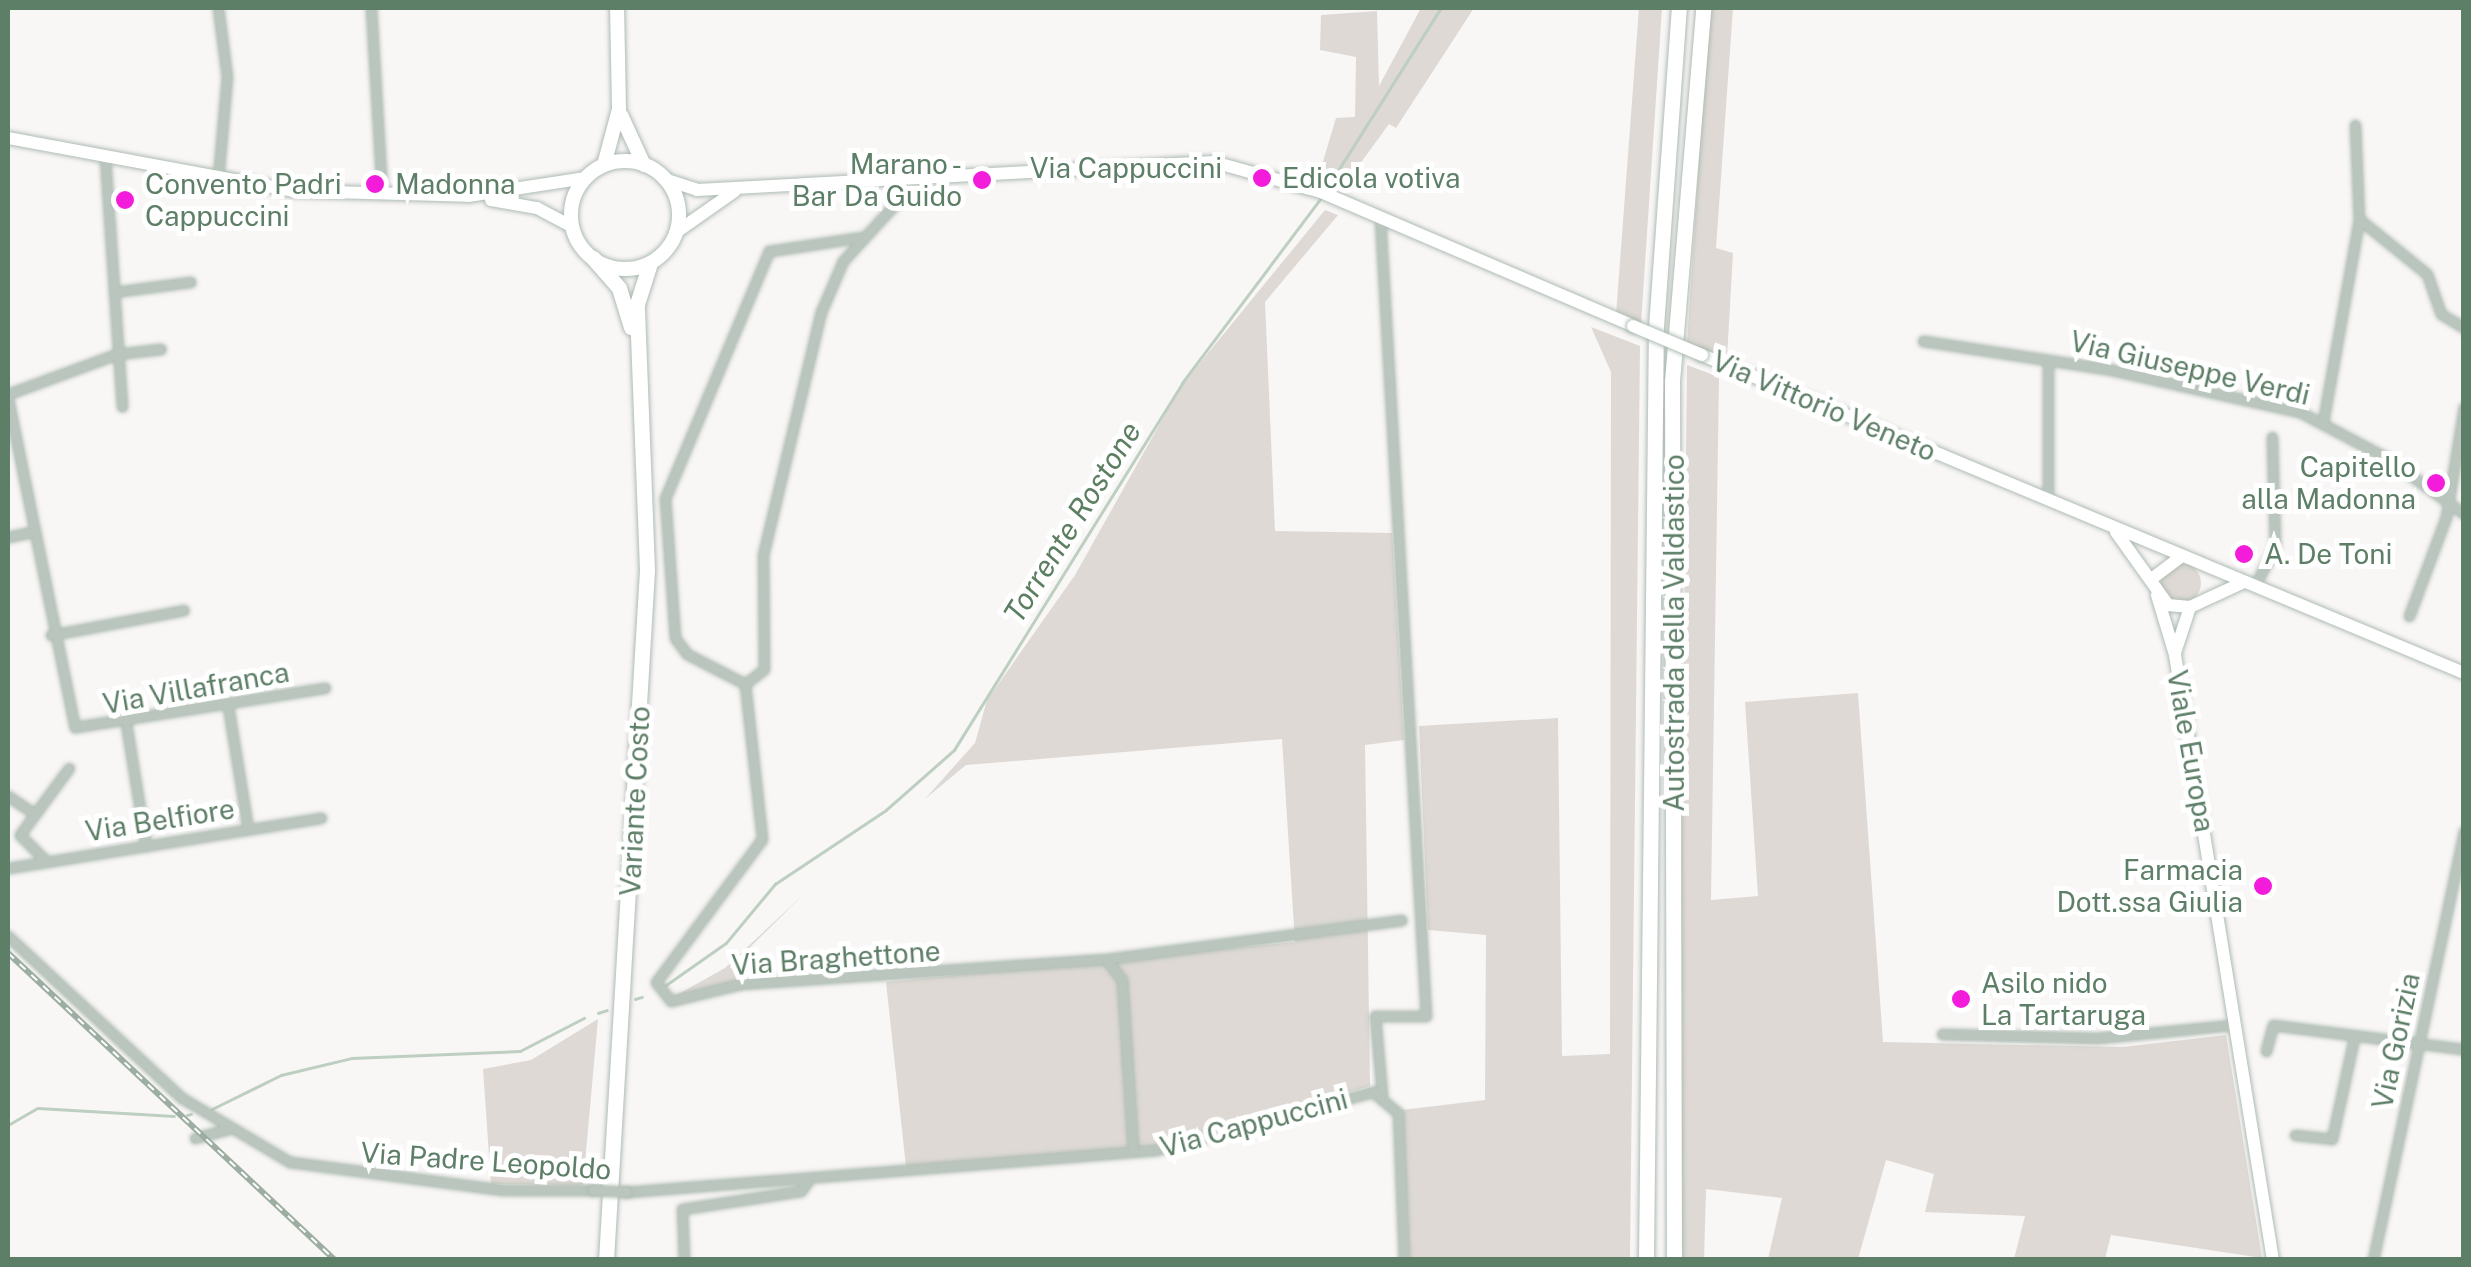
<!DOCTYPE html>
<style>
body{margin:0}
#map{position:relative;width:2471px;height:1267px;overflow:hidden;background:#f9f6f6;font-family:"Public Sans",sans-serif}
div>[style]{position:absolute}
.green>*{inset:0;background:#ded9d4}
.round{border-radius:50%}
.stream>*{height:2.5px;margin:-1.25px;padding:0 1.25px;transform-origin:1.25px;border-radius:1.25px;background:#bdcfc1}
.roads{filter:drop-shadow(0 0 2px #aebcb3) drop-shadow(0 0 2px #aebcb3)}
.street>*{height:9px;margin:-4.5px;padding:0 4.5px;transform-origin:4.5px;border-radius:4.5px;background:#b9c5bd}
.secondary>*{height:12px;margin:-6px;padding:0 6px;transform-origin:6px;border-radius:6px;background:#fff}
.primary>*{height:14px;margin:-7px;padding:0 7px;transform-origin:7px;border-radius:7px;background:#fff}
.primary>.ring{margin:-7px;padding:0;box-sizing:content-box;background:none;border:14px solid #fff;border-radius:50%}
.highway>*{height:15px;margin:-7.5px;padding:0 7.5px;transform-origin:7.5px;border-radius:7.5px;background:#fff}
.rail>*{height:6px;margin-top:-3px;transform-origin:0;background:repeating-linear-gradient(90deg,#fff 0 8px,#9cada1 0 16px);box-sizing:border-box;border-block:2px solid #9cada1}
.bridges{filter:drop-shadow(0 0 2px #aebcb3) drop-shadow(0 0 2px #aebcb3)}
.street-bridge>*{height:9px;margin:-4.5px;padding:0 4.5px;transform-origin:4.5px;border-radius:4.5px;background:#b9c5bd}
.secondary-bridge>*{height:12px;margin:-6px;padding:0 6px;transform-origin:6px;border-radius:6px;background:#fff}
.dots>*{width:28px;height:28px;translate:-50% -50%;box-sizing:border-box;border:5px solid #fff;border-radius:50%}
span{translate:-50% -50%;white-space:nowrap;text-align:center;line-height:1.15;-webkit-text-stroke:10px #fff;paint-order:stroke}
.poi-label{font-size:28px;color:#5d7e67}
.right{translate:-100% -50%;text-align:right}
.left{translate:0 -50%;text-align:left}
.street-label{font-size:28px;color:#5d7e67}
.water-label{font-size:30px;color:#5c7e61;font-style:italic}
.frame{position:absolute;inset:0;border:10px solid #5d7e67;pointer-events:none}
</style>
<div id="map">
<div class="green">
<div style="clip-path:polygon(1421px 8px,1474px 8px,1396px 128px,1389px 124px,1346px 183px,1321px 168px,1336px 118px,1355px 117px,1356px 57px,1320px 50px,1321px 15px,1377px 11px,1379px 86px)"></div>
<div style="clip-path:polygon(1639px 8px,1662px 8px,1641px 324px,1616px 315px)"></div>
<div style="clip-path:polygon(1709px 8px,1733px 8px,1716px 248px,1733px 253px,1727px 358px,1687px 343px)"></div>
<div style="clip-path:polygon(1325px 210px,1338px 215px,1265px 302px,1275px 531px,1392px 533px,1404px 740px,1365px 745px,1370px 1086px,1161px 1146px,906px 1167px,886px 982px,1295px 942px,1282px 739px,966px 765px,925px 799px,975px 743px,987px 700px,1075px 575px,1181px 386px)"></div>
<div style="clip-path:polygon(1591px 327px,1640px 346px,1630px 1259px,1409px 1259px,1402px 1110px,1485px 1100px,1486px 935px,1428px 930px,1419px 726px,1558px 718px,1562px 1056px,1610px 1054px,1611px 372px)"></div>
<div style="clip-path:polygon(1687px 365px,1719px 377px,1711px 900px,1758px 896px,1745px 702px,1858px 693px,1883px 1042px,2123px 1047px,2226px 1035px,2262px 1258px,2111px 1235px,2105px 1259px,2014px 1259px,2025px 1216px,1925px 1212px,1934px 1174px,1886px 1160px,1858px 1259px,1768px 1259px,1782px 1198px,1706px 1189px,1704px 1259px,1677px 1260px)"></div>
<div class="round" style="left:2161px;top:563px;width:40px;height:40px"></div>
<div style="clip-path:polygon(804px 894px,730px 967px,752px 988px,666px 1001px,725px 968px)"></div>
<div style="clip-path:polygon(598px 1019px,583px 1185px,491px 1184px,483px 1069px,531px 1060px)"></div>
</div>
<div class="stream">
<div style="left:1327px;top:188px;width:213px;rotate:-57.7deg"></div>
<div style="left:666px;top:985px;width:73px;rotate:-35deg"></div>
<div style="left:726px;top:943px;width:77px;rotate:-50.3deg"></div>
<div style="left:775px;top:884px;width:133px;rotate:-33.7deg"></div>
<div style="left:886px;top:810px;width:91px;rotate:-41.4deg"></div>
<div style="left:954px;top:750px;width:432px;rotate:-58.1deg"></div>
<div style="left:1182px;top:383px;width:230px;rotate:-53.1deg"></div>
<div style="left:635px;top:999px;width:7px;rotate:-16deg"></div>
<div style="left:598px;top:1013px;width:9px;rotate:-18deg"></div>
<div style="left:212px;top:1109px;width:77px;rotate:-26.2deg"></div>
<div style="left:281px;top:1075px;width:73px;rotate:-13.5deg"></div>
<div style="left:352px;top:1058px;width:168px;rotate:-2.4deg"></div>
<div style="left:520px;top:1051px;width:72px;rotate:-27.3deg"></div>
<div style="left:187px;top:1115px;width:4px;rotate:-14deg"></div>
<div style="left:8px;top:1125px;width:34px;rotate:-30deg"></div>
<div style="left:38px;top:1108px;width:136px;rotate:3.4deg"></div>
</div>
<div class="roads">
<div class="street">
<div style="left:371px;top:8px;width:187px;rotate:86.6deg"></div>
<div style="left:2355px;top:125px;width:94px;rotate:87.6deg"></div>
<div style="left:2359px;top:219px;width:87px;rotate:39deg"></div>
<div style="left:2427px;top:274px;width:42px;rotate:70.7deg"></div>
<div style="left:2441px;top:314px;width:27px;rotate:31deg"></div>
<div style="left:105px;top:157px;width:250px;rotate:86.1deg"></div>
<div style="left:218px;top:179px;width:102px;rotate:-85deg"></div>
<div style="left:227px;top:77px;width:70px;rotate:-97.4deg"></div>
<div style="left:1380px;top:218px;width:799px;rotate:86.7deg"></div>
<div style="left:1426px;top:1016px;width:51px;rotate:180deg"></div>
<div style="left:1375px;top:1016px;width:78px;rotate:84.9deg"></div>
<div style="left:862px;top:237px;width:94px;rotate:171.4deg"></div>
<div style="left:769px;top:251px;width:268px;rotate:112.8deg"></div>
<div style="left:665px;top:498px;width:140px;rotate:85.9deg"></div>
<div style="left:675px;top:638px;width:20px;rotate:53deg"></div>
<div style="left:687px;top:654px;width:65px;rotate:27.3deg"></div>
<div style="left:745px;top:684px;width:156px;rotate:83.7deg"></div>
<div style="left:762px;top:839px;width:178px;rotate:126.5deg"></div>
<div style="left:656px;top:982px;width:24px;rotate:52deg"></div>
<div style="left:671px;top:1001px;width:71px;rotate:-13.8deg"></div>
<div style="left:740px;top:984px;width:367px;rotate:-3.9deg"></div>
<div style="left:1106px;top:959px;width:26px;rotate:53deg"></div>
<div style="left:1122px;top:980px;width:171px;rotate:86.3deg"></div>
<div style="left:114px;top:292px;width:77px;rotate:-7.5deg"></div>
<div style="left:1923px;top:341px;width:191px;rotate:8.7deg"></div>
<div style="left:2112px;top:370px;width:193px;rotate:12.6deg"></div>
<div style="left:2300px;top:412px;width:98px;rotate:27.9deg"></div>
<div style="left:2387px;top:458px;width:95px;rotate:36deg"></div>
<div style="left:2048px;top:360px;width:140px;rotate:90deg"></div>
<div style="left:8px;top:394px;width:116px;rotate:-20.2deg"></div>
<div style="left:117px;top:354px;width:44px;rotate:-6.5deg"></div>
<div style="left:8px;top:399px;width:335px;rotate:78.5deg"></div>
<div style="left:75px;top:727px;width:253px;rotate:-8.9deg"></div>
<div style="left:2323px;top:422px;width:206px;rotate:-79.9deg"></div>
<div style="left:8px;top:537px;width:25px;rotate:-12deg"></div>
<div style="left:2255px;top:585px;width:43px;rotate:-62.2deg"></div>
<div style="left:2275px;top:547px;width:110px;rotate:-91.6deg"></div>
<div style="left:2409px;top:616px;width:106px;rotate:-69.5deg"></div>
<div style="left:2446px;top:517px;width:111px;rotate:-80.7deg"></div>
<div style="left:51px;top:635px;width:135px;rotate:-10.6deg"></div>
<div style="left:745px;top:684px;width:24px;rotate:-38deg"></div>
<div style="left:764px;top:669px;width:114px;rotate:-90.5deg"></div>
<div style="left:763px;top:555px;width:250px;rotate:-76.6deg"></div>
<div style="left:821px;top:312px;width:56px;rotate:-66.7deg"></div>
<div style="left:843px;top:261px;width:77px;rotate:-47.6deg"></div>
<div style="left:895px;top:204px;width:27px;rotate:-80deg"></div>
<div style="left:228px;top:706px;width:125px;rotate:80.8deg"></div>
<div style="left:126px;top:723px;width:125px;rotate:80.8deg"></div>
<div style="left:8px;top:796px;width:32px;rotate:34deg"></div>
<div style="left:35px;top:814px;width:26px;rotate:126deg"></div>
<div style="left:20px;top:835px;width:37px;rotate:45deg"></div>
<div style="left:35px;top:814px;width:57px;rotate:-53.5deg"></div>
<div style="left:8px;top:868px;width:317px;rotate:-9.1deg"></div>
<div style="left:8px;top:936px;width:238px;rotate:43deg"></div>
<div style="left:182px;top:1098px;width:126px;rotate:30.7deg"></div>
<div style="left:290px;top:1162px;width:215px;rotate:7.5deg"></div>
<div style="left:503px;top:1190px;width:90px"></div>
<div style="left:1106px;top:959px;width:298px;rotate:-7.5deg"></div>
<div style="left:1942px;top:1034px;width:155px;rotate:1.5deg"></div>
<div style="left:2097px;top:1038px;width:137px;rotate:-5.5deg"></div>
<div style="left:2266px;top:1051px;width:27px;rotate:-75deg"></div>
<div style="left:2273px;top:1025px;width:193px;rotate:7.2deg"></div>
<div style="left:2295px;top:1135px;width:37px;rotate:6deg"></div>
<div style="left:2332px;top:1139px;width:103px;rotate:-77.7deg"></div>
<div style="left:195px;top:1138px;width:34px;rotate:-15deg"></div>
<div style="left:626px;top:1192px;width:532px;rotate:-4.53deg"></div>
<div style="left:1156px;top:1150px;width:225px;rotate:-15deg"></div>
<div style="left:1373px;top:1092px;width:33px;rotate:40deg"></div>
<div style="left:1398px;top:1113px;width:147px;rotate:87.7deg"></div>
<div style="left:684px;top:1260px;width:51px;rotate:-92.2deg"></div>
<div style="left:682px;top:1209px;width:120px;rotate:-8.6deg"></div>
<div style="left:801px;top:1191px;width:16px;rotate:-55deg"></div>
<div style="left:2373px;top:1260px;width:438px;rotate:-78deg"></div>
</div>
<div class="secondary">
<div style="left:8px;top:138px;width:291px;rotate:10.5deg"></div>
<div style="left:294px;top:191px;width:174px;rotate:1.6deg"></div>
<div style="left:468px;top:196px;width:119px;rotate:-8.7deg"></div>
<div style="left:664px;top:179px;width:35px;rotate:18deg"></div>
<div style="left:697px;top:190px;width:518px;rotate:-3.1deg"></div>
<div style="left:1214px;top:162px;width:111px;rotate:15.7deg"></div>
<div style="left:1321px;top:192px;width:340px;rotate:23.2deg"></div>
<div style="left:491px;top:200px;width:47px;rotate:9.9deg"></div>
<div style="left:537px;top:208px;width:40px;rotate:28deg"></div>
<div style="left:675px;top:233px;width:73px;rotate:-35deg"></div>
<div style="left:1702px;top:355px;width:826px;rotate:22.65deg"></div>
<div style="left:2116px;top:532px;width:90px;rotate:54.5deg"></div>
<div style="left:2168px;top:605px;width:22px;rotate:5deg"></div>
<div style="left:2190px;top:607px;width:57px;rotate:-24.8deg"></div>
<div style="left:2154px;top:577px;width:35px;rotate:-37deg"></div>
<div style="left:2157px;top:595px;width:63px;rotate:73.3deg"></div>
<div style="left:2175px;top:655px;width:613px;rotate:80.8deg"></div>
<div style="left:2175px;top:653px;width:48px;rotate:-71.9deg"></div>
</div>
<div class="primary">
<div style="left:621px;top:115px;width:55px;rotate:65.3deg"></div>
<div class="ring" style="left:571px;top:161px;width:94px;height:94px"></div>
<div style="left:604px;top:165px;width:58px;rotate:-75deg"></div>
<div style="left:619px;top:109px;width:101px;rotate:-91.1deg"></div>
</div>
<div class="highway">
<div style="left:593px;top:258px;width:40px;rotate:49deg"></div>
<div style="left:619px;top:288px;width:41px;rotate:72.9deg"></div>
<div style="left:606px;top:1260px;width:691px;rotate:-86.6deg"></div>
<div style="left:647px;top:570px;width:266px;rotate:-92.2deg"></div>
<div style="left:637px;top:304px;width:43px;rotate:-72.4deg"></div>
<div style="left:1646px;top:1260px;width:933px;rotate:-89.39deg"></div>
<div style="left:1656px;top:327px;width:320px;rotate:-85.9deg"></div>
<div style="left:1674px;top:1260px;width:879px;rotate:-90.13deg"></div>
<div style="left:1672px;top:381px;width:374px;rotate:-85.2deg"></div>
</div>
</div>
<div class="rail">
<div style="left:8px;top:953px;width:449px;rotate:43.2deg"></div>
</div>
<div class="bridges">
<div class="street-bridge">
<div style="left:593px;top:1190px;width:33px;rotate:3deg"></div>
</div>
<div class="secondary-bridge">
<div style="left:1633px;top:326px;width:75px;rotate:22.8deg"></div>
</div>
</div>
<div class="dots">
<div style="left:1262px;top:178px;background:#f21cda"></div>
<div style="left:982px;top:180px;background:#f21cda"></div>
<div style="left:375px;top:184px;background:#f21cda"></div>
<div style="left:125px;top:200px;background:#f21cda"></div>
<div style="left:2436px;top:483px;background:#f21cda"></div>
<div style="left:2244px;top:554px;background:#f21cda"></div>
<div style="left:2263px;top:886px;background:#f21cda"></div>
<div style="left:1961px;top:999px;background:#f21cda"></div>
</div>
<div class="poi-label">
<span class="right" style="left:962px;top:180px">Marano -<br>Bar Da Guido</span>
<span class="left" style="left:1282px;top:178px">Edicola votiva</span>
<span class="left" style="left:145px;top:200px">Convento Padri<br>Cappuccini</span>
<span class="left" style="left:395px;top:184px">Madonna</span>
<span class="right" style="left:2416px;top:483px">Capitello<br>alla Madonna</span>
<span class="left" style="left:2264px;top:554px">A. De Toni</span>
<span class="right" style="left:2243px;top:886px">Farmacia<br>Dott.ssa Giulia</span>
<span class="left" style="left:1981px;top:999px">Asilo nido<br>La Tartaruga</span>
</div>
<div class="street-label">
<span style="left:1126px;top:168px">Via Cappuccini</span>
<span style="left:2190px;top:368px;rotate:13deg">Via Giuseppe Verdi</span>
<span style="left:1824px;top:406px;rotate:23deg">Via Vittorio Veneto</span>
<span style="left:1674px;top:633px;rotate:-90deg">Autostrada della Valdastico</span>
<span style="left:196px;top:688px;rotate:-10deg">Via Villafranca</span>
<span style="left:2191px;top:751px;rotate:80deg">Viale Europa</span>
<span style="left:635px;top:801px;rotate:-87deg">Variante Costo</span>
<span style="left:160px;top:820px;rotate:-9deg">Via Belfiore</span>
<span style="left:836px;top:958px;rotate:-4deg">Via Braghettone</span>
<span style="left:2396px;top:1041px;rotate:-78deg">Via Gorizia</span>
<span style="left:1254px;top:1123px;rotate:-15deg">Via Cappuccini</span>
<span style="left:486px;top:1161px;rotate:4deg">Via Padre Leopoldo</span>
</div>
<div class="water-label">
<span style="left:1072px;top:522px;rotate:-58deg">Torrente Rostone</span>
</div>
<div class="frame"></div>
</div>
